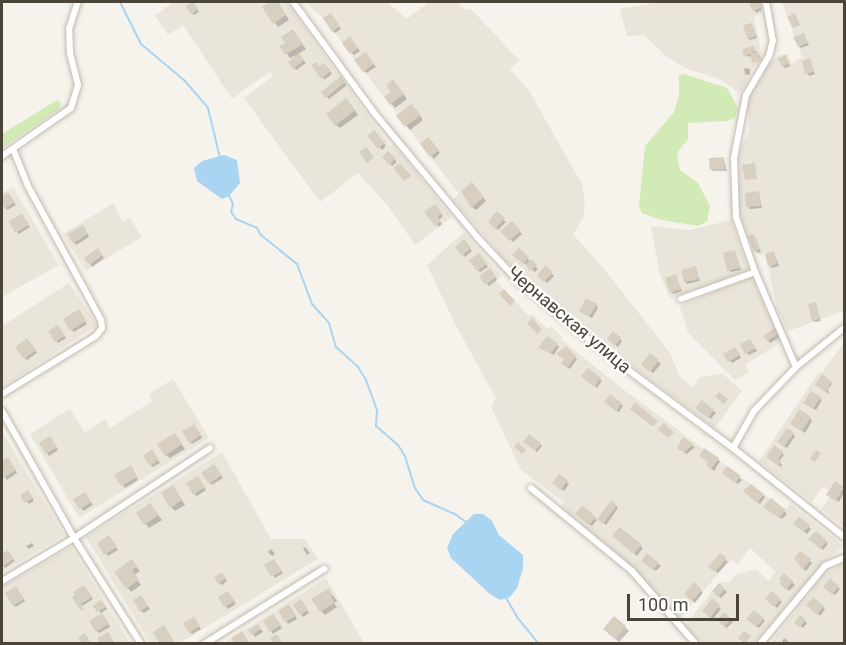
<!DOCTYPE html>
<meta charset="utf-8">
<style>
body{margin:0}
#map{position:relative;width:846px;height:645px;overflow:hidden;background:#f6f3ec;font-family:Roboto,sans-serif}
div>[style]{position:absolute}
.residential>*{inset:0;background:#eae5da}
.green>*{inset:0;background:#d2eab5}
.water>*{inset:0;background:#a9d4f2}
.shadow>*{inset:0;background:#0003}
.stream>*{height:2px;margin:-1px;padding:0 1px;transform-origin:1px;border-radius:1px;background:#a9d4f2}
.building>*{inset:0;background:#d8cfc1}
.roads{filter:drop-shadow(0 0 2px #c2bbae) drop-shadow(0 0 2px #c2bbae)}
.street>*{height:6px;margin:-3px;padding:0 3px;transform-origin:3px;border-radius:3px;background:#fff}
span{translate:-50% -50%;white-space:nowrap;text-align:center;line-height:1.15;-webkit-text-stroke:4.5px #fff;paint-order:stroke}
.street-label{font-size:18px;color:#4b4439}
.frame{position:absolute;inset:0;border:3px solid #4b4439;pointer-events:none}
.scale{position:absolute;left:627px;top:594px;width:112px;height:27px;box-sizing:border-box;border:3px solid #4b4439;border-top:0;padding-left:8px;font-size:18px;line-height:21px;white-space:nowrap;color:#4b4439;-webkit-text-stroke:4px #fff;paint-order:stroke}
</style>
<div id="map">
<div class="residential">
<div style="clip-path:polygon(173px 2px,286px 2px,390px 146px,393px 144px,452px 217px,415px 245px,388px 206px,358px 173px,320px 202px,244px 98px,273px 76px,269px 72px,232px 99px,183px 25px,168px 35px,155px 16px)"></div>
<div style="clip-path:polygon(305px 2px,387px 2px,407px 19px,429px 2px,457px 2px,466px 10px,470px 8px,519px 60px,510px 70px,528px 89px,583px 186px,585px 208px,583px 218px,573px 234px,605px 270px,670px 353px,680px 377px,692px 387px,700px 377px,723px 374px,742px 391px,715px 428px,557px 309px,519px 270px,516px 272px,453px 199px,459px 194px,323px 18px)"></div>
<div style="clip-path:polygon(661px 2px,760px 2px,762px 14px,754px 17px,763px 62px,754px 66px,742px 91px,738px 92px,719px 79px,685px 68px,666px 56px,644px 35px,627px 36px,620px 9px)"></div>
<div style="clip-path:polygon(782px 2px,844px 2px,844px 311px,788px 331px,777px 308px,765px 254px,760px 256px,757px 251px,754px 252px,741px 219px,738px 202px,740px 150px,749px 132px,748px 100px,754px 83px,762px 78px,763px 70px,779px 55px,787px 54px,792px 64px,802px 57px)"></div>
<div style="clip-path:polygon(13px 187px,59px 265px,2px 297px,2px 193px)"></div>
<div style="clip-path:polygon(113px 203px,123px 222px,130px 218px,142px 237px,86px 271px,63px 234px)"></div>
<div style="clip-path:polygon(731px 220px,748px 270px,670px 299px,659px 272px,651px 226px,690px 230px)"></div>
<div style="clip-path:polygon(464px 232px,501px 275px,496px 281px,529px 316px,532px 314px,547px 329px,551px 326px,562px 337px,561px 339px,615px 383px,785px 510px,790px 504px,844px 546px,826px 560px,754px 643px,703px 643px,684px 626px,719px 583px,731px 581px,735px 575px,756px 569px,769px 581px,775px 571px,750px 548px,738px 565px,731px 559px,678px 621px,635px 569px,562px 507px,564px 502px,521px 470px,491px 407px,496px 398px,455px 324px,427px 265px)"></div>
<div style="clip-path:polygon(751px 277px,782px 341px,745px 365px,749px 373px,735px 380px,688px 333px,680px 306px)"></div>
<div style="clip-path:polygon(69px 283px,97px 325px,2px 387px,2px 326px)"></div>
<div style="clip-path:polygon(844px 342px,844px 527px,822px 509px,829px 497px,829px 490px,822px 487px,812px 502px,759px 461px,819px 372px,822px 373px)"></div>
<div style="clip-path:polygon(173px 379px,209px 438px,79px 518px,30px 434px,70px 409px,85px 433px,105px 419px,110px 428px,152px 401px,149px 394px)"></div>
<div style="clip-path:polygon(2px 431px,64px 535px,2px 572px)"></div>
<div style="clip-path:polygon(222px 452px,271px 539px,305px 539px,318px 559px,180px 643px,150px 643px,86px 537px)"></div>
<div style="clip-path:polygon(71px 547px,130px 643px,3px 644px,2px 587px)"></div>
<div style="clip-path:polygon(844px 562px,844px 643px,770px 644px,823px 576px)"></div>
<div style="clip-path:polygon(326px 578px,364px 643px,222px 644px)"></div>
</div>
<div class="green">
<div style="clip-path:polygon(684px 74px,727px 88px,738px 108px,735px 117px,727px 121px,688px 123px,688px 139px,677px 153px,680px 170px,698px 183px,710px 206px,707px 222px,698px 226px,662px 220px,642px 213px,639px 206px,645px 146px,674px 112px,679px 96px,679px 75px)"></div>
<div style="clip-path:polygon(57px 100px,61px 102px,59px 109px,2px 148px,2px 134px)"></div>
</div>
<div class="water">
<div style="clip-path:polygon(224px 155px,237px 160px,240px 183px,229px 196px,222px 199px,197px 181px,194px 168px,202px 161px)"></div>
<div style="clip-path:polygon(474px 514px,483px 514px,492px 521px,499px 535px,523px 555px,523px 569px,517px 588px,510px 597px,500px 600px,490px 594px,451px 558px,447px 548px,453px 534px)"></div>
</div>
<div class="shadow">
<div style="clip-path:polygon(273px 2px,279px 4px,289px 20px,278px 27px,264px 7px)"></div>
<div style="clip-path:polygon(750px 2px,760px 2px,762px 10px,756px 13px)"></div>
<div style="clip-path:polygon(195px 5px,199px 12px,194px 15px,192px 13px)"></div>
<div style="clip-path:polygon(333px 17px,341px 29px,335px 33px,333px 31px)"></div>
<div style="clip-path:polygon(752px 25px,757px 38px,750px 40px,748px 38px)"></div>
<div style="clip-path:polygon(293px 31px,306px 49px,298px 54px,306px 63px,296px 70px,290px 63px,297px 57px,296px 55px,290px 58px,282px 47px,287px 43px)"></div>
<div style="clip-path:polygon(804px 35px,809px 45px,801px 48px,799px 46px)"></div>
<div style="clip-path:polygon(352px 41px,360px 51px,354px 55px,352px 53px)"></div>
<div style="clip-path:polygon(753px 48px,760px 56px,761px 60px,753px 61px,753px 57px,746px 56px)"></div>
<div style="clip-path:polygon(368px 56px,376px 67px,366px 73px,356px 60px)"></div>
<div style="clip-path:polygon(786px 57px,790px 66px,785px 68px,783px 66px)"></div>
<div style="clip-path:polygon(809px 60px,815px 74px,809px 76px,803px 62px)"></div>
<div style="clip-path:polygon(327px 67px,332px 74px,324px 80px,320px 68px)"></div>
<div style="clip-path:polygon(744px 68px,750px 69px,750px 75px,745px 74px)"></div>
<div style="clip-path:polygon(340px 78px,347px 85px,329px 99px,323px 92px)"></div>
<div style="clip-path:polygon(397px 85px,407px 99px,395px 108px,386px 97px)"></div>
<div style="clip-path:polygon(350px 104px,358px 115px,340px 128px,336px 125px)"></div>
<div style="clip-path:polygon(415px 109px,423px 120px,410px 130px,398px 116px)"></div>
<div style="clip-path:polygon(374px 132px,386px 146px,382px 150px,369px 136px)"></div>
<div style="clip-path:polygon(428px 139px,440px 153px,434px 159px,422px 144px)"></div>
<div style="clip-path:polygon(388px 153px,397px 162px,392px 166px,384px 157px)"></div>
<div style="clip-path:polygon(724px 159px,727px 171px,713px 171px,711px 169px)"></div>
<div style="clip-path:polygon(475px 188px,486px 201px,476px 210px,472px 207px)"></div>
<div style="clip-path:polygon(759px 193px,762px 208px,750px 209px,748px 207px)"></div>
<div style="clip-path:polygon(8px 194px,16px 205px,7px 210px,2px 198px)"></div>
<div style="clip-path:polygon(435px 206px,443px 216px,439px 220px,442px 224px,438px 227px)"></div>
<div style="clip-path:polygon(497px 214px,506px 222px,498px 230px,490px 222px)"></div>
<div style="clip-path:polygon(24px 218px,30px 227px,19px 234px,17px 232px)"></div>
<div style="clip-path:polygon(512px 223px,522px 234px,513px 242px,502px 231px)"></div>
<div style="clip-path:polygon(85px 229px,89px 237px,76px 245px,74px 242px)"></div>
<div style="clip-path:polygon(754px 235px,761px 252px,757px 253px,755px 251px)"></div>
<div style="clip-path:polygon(464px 241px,472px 251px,465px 257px,457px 247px)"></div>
<div style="clip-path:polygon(519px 250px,538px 269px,535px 272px,514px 255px)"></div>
<div style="clip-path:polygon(100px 252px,104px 258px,92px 267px,90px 264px)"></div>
<div style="clip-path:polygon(735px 252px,741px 270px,731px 272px,729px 270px)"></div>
<div style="clip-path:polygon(774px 253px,779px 266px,772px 268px,770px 265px)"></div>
<div style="clip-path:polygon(481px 257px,488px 267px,480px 272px,478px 270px)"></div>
<div style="clip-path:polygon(546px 267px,554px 276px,547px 283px,539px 275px)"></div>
<div style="clip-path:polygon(696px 268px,700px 281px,687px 284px,685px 281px)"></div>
<div style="clip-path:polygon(492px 272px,497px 280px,489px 286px,487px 284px)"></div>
<div style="clip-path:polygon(675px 276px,682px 291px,674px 294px,671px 292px)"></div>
<div style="clip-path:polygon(815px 304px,821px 321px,816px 322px,813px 320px)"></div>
<div style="clip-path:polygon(596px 305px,598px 308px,592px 318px,583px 313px)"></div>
<div style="clip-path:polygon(81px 314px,87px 324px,74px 332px,72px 330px)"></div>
<div style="clip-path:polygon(60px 329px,66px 338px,58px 343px,56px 341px)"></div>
<div style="clip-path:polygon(777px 333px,780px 337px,770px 343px,768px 340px)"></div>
<div style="clip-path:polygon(620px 339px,622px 341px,618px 347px,611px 341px)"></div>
<div style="clip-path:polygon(29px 342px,37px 353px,27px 360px,25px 358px)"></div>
<div style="clip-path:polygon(752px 343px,757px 351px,749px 355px,747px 353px)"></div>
<div style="clip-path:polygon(557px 345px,559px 347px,554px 355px,540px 348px)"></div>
<div style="clip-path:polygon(566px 348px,577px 359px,570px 369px,565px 365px)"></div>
<div style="clip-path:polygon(737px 351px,741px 358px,732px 363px,725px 354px)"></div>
<div style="clip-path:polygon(651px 355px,661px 364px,653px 373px,643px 365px)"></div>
<div style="clip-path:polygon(589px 370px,602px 381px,597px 388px,583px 376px)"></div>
<div style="clip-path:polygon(830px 382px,832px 384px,828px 389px,829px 394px,819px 387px)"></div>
<div style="clip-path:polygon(820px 398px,822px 400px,816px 410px,807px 405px)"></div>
<div style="clip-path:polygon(702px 402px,716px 413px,711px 419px,699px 410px)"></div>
<div style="clip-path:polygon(621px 404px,623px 406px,619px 412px,608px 405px)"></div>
<div style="clip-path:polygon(810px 418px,812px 421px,805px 433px,794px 426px)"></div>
<div style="clip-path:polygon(196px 428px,202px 438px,192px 444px,190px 442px)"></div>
<div style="clip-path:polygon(793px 434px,795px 436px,787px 448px,781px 444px)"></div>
<div style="clip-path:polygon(178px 439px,185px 449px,170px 458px,166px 455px)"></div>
<div style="clip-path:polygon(52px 440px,58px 450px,49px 456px,47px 453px)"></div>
<div style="clip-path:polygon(684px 440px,695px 447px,687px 454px,681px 450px)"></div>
<div style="clip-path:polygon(525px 442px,540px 444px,542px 446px,537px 452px)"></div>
<div style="clip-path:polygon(782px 453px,784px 455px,779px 461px,782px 465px,781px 467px,770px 459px)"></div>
<div style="clip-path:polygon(154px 454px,160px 463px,153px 467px,151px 465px)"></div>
<div style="clip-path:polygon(7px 459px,17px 473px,7px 480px,2px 473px,2px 463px)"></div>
<div style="clip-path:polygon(718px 459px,720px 461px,714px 471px,710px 468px)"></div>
<div style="clip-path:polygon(216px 468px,223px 478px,212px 485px,210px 483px)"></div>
<div style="clip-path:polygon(727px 468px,742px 480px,738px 484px,726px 475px)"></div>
<div style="clip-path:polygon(133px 470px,138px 480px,125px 488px,116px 475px)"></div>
<div style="clip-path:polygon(559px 476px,569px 484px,564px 491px,556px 485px)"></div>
<div style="clip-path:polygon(200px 480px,206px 490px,197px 496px,194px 494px)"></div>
<div style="clip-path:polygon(752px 486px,765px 497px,760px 504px,747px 493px)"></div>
<div style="clip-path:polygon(173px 487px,185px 505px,175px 511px,171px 507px)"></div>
<div style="clip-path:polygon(843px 488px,844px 492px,839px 502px,831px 497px)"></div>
<div style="clip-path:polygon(30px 494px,34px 501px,29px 504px,22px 496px)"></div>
<div style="clip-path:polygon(87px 496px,93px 505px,83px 511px,75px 500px)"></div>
<div style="clip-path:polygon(771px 500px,787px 514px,782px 519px,767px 509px)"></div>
<div style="clip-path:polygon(611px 502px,618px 508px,606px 525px,599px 519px)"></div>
<div style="clip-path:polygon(150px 504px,162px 520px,149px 528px,138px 513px)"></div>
<div style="clip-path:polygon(582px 507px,597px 520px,592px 526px,577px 514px)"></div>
<div style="clip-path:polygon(799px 519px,811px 529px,807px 534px,795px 524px)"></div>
<div style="clip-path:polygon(619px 529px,643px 548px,637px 556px,614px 536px)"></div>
<div style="clip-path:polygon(816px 533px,828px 544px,823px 550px,811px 539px)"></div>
<div style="clip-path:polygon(111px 540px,118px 550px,108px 556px,99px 544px)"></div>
<div style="clip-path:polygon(32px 543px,34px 546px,29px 549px,26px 546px)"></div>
<div style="clip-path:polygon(305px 547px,310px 553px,307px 555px,303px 548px)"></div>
<div style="clip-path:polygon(271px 549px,275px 554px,272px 556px,268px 552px)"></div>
<div style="clip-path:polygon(7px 552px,15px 561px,5px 568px,2px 564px,2px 556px)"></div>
<div style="clip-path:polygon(801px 553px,812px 563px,806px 571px,804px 569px)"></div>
<div style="clip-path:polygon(647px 555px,661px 566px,656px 571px,643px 560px)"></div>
<div style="clip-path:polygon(720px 555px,728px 562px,718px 573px,710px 567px)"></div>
<div style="clip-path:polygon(276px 563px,283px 573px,275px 578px,266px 566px)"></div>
<div style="clip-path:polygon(135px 565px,140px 571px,134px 575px,141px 585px,131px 592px,116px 572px)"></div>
<div style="clip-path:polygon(784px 575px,795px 585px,789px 591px,781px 583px)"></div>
<div style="clip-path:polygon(224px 576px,227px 581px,222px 585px,219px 583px)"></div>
<div style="clip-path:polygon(830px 580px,840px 589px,835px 595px,825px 587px)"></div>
<div style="clip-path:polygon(695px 585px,703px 593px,695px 603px,686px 594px)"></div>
<div style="clip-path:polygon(719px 585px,727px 592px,721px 598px,714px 591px)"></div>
<div style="clip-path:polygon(86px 589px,93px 599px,82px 606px,83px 611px,74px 598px)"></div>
<div style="clip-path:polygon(18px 590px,25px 601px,16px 607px,14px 605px)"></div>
<div style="clip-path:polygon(328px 590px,337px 601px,334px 603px,337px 607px,325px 615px,321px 611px)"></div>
<div style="clip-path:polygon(772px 593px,782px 602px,777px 608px,767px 599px)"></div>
<div style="clip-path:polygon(230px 595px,236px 604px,228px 609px,220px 598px)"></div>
<div style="clip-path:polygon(143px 599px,150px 609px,144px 613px,141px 611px)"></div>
<div style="clip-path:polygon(813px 599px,825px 609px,820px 616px,808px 605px)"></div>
<div style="clip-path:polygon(712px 601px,721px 609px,713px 619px,704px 611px)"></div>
<div style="clip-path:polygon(303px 603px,309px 613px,303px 617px,301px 614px)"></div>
<div style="clip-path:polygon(104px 605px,107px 609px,101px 613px,99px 611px)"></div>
<div style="clip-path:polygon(291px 608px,297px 619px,288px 624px,280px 611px)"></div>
<div style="clip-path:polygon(754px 612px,765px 621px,759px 628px,748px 619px)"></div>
<div style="clip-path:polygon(724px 614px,733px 622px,727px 628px,719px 620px)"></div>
<div style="clip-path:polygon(104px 617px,110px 627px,99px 633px,97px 631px)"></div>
<div style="clip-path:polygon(800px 617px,807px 623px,803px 628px,796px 623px)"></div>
<div style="clip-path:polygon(275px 618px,282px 628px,273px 634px,265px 621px)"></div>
<div style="clip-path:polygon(196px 621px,201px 629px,192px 634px,190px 632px)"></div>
<div style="clip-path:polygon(625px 627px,629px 631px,619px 642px,608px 633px)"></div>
<div style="clip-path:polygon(260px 628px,263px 632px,255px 637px,250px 630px)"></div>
<div style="clip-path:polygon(784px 638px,789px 642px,791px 644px,781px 644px)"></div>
</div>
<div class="stream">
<div style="left:120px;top:2px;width:47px;rotate:63.4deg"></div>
<div style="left:141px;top:44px;width:56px;rotate:39.9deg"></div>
<div style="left:184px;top:80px;width:37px;rotate:49deg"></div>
<div style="left:208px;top:108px;width:51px;rotate:76.5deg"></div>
<div style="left:229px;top:196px;width:9px;rotate:63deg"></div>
<div style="left:233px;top:204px;width:8px;rotate:104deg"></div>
<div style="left:231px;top:212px;width:9px;rotate:54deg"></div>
<div style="left:236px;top:219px;width:23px;rotate:23deg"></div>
<div style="left:257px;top:228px;width:8px;rotate:60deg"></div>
<div style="left:261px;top:235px;width:46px;rotate:38.9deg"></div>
<div style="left:297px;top:264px;width:43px;rotate:69.4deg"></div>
<div style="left:312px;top:304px;width:25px;rotate:48deg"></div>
<div style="left:329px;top:323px;width:25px;rotate:74deg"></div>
<div style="left:336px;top:347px;width:30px;rotate:42deg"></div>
<div style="left:358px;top:367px;width:15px;rotate:58deg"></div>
<div style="left:366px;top:380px;width:33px;rotate:70deg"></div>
<div style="left:377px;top:411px;width:15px;rotate:94deg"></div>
<div style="left:376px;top:426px;width:29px;rotate:41deg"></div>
<div style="left:398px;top:445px;width:13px;rotate:58deg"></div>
<div style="left:405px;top:456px;width:34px;rotate:73deg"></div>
<div style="left:415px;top:488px;width:14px;rotate:56deg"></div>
<div style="left:423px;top:500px;width:35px;rotate:24deg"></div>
<div style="left:455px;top:514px;width:14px;rotate:36deg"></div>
<div style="left:505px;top:596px;width:24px;rotate:60deg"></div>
<div style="left:517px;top:617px;width:35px;rotate:51deg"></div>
</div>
<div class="building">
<div style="clip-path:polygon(193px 2px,198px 9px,191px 14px,185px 6px)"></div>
<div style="clip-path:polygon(270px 2px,277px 2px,286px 15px,273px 24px,262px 7px)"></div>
<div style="clip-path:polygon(749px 2px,759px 2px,761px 8px,752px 11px)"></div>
<div style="clip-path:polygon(331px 13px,340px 26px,332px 32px,323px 18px)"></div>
<div style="clip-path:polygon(795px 13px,800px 25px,793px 28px,787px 17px)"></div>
<div style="clip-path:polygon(752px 23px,756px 36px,747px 39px,743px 25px)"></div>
<div style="clip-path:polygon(293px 29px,303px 44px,285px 55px,279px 46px,285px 43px,281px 37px)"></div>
<div style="clip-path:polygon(804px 33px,808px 43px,798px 47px,793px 37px)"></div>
<div style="clip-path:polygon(350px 36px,358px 48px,350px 54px,342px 43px)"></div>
<div style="clip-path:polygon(754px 46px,755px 51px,744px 57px,742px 49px)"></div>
<div style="clip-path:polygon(366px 52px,374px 64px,363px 72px,354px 60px)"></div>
<div style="clip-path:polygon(758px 52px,761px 61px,752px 63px,750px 53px)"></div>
<div style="clip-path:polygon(299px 53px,304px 60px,293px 69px,288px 62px)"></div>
<div style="clip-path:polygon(786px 55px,789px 64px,782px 67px,778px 58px)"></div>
<div style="clip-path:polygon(810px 58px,814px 72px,805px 74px,802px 61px)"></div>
<div style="clip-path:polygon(316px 62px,319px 66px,324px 63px,331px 71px,321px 79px,311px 65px)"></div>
<div style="clip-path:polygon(341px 76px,345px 82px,326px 98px,321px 92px)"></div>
<div style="clip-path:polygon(393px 79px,404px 94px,390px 105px,384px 97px,391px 92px,386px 85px)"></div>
<div style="clip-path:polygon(346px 98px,355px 110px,335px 126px,326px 114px)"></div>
<div style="clip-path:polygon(411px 104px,421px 115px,405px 127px,396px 116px)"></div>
<div style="clip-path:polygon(374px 130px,385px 143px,378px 149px,367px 136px)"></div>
<div style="clip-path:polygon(428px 137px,439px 150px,430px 157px,420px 144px)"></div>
<div style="clip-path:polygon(366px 147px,374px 157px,367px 163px,359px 152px)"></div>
<div style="clip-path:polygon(388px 151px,396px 158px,389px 165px,382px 157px)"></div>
<div style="clip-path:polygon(724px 157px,725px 169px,710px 170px,709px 158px)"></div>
<div style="clip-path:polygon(400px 163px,411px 176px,404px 181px,393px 168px)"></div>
<div style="clip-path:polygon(755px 163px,757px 179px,745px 180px,742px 165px)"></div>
<div style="clip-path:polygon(472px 182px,484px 197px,471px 208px,461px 191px)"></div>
<div style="clip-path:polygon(759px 191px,761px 206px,746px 207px,745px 193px)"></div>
<div style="clip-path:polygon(8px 192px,15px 202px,4px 209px,2px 196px)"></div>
<div style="clip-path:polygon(435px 204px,442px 213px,438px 217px,441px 221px,435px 226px,424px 212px)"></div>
<div style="clip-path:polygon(497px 211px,505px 218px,495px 229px,488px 222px)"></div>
<div style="clip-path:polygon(22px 214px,29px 225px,15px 233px,9px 221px)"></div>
<div style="clip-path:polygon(512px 221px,521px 231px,509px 241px,500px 231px)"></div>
<div style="clip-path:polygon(83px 225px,88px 234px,73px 243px,67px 234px)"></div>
<div style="clip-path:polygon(754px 234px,760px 249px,754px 252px,748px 236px)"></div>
<div style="clip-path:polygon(464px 239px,471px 248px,462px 256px,455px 247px)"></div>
<div style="clip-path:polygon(98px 248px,103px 255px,89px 265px,84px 258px)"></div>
<div style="clip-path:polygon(519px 248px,529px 257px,523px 264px,512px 255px)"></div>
<div style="clip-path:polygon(735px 250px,740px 268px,727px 271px,723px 253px)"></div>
<div style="clip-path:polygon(774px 251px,777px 264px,768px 266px,765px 254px)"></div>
<div style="clip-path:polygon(479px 253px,487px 264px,477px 271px,469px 260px)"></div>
<div style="clip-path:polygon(531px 259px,537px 265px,531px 271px,525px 265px)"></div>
<div style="clip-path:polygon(546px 265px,553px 273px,543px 282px,537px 275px)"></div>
<div style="clip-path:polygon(696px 266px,699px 279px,684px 282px,681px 270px)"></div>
<div style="clip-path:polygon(490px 268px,496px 277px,485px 285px,479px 276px)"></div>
<div style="clip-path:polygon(676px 274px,681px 289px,670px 293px,665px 278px)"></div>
<div style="clip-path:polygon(504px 289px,515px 301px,510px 306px,499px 294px)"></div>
<div style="clip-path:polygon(586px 298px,597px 304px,589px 317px,579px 311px)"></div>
<div style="clip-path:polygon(816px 302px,820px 319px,812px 321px,808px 304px)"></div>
<div style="clip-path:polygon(79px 309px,86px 321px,70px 331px,63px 319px)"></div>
<div style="clip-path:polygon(533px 318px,542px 330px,537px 334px,527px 323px)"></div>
<div style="clip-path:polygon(58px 325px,65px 336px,55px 342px,48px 331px)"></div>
<div style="clip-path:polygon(775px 328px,779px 334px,767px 341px,763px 336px)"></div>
<div style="clip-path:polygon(613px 331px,621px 338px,615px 346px,607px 339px)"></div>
<div style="clip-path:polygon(547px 336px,558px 344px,551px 353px,538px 348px)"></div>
<div style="clip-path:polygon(27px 338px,36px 350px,24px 359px,15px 347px)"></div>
<div style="clip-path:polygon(750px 339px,756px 348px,745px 354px,740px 344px)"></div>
<div style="clip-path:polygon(566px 346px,576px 356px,567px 368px,561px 363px,564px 359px,556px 354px)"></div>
<div style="clip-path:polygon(735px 347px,740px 355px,728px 362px,723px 354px)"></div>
<div style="clip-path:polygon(650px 353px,659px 360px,650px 372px,641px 365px)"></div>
<div style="clip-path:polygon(588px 368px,601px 378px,594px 387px,581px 376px)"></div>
<div style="clip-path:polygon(822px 374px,831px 381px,826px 393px,815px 385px)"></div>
<div style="clip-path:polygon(811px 391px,821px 397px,813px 409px,803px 403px)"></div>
<div style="clip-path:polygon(719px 392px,728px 399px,724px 404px,715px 397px)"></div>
<div style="clip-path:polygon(610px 394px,622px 403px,616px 411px,604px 402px)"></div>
<div style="clip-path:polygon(702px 400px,714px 410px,708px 418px,695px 408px)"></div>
<div style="clip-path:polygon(635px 402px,658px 421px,653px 427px,630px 409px)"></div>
<div style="clip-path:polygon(799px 409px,811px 417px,802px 431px,790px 424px)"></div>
<div style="clip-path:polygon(663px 423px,674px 432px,669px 438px,658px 430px)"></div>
<div style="clip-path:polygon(194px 424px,201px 435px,189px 443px,182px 431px)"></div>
<div style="clip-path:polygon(787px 428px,794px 433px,784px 447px,777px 442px)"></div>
<div style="clip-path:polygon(175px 433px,182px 444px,165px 456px,157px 444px)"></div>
<div style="clip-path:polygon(529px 434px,541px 443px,535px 451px,523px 442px)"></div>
<div style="clip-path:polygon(50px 436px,57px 447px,46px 454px,39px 443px)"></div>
<div style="clip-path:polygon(683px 437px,693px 444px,684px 453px,677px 448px)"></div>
<div style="clip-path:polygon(518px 442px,526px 450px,522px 454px,514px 447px)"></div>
<div style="clip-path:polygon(774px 445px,783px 452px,778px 459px,781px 461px,778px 466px,766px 457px)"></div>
<div style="clip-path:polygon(704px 448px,719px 458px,711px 469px,706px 466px,708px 462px,699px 456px)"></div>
<div style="clip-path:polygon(152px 449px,159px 460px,150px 466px,143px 456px)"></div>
<div style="clip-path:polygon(816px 450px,821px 453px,815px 462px,810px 459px)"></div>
<div style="clip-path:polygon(8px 457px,16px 470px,3px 478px,2px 461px)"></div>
<div style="clip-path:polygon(214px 464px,222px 475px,209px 484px,201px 473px)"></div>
<div style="clip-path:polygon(131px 465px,137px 477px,121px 486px,114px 475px)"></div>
<div style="clip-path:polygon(727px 466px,741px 476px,735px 483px,722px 473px)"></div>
<div style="clip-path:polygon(559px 474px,568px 480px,561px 490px,552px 483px)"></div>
<div style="clip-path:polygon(198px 476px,205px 487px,193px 495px,186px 483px)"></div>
<div style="clip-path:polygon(835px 481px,844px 487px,836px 501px,826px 495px)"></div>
<div style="clip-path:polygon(751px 484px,764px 494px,757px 503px,743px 491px)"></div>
<div style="clip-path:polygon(173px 485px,182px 500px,170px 508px,161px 493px)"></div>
<div style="clip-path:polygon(28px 490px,33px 498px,25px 503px,20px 496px)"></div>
<div style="clip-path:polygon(85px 492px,91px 502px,79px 510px,73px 499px)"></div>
<div style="clip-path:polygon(771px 498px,786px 510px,779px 518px,763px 507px)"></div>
<div style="clip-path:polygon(611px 500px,617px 505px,603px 524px,597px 519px)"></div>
<div style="clip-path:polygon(150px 503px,159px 515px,144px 525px,136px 513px)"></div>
<div style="clip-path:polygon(582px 505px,596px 517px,589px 525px,575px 514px)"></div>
<div style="clip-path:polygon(799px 517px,810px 525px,804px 532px,793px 524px)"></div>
<div style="clip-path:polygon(619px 527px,642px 544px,634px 554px,612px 536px)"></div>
<div style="clip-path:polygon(816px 531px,827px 541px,820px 549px,808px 539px)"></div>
<div style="clip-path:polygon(109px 535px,117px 547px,104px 555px,97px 543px)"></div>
<div style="clip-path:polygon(8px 550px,14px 559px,2px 567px,2px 554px)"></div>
<div style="clip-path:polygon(800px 551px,811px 559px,803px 570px,794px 558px)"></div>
<div style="clip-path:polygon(647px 553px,659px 563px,653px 570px,641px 561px)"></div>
<div style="clip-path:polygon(720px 553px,727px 558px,715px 572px,708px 567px)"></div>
<div style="clip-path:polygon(132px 559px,137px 567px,132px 570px,139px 580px,126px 589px,114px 572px)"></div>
<div style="clip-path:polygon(274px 559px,282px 571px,271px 577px,264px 565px)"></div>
<div style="clip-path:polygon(222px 572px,226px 578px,218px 584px,214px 577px)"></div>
<div style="clip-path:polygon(784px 573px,793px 581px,786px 590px,779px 583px,781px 581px,779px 579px)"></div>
<div style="clip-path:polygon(830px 578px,839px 586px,832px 594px,823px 587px)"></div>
<div style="clip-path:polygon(694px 582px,702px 590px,692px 601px,684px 594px)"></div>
<div style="clip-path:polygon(719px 583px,725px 589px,718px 597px,712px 591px)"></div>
<div style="clip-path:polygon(84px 585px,92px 597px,81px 604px,83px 607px,80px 610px,72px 597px,75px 595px,73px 592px)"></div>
<div style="clip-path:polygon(16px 586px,24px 599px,13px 606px,5px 593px)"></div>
<div style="clip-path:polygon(329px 588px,334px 603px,320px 612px,311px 599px)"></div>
<div style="clip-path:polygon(228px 591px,235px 601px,224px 607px,218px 597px)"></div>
<div style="clip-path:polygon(772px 591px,781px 599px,774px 607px,765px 599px)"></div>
<div style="clip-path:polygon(141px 595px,148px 606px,140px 612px,133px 600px)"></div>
<div style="clip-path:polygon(813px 597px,824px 606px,817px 615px,806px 605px)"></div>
<div style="clip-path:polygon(712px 598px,720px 605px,710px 618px,702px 611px)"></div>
<div style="clip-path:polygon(301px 599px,308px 610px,300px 615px,293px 605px)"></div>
<div style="clip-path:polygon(101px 600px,106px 607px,97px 612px,93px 606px)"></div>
<div style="clip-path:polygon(289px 604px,296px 616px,285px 622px,278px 611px)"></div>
<div style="clip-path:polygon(754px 610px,764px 618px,756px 627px,746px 619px)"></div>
<div style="clip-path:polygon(724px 612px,731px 619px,724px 627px,717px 620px)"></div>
<div style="clip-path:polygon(102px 613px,109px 624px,96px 632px,89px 621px)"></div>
<div style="clip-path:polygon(273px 614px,281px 625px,270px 632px,263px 621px)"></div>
<div style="clip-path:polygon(800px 615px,806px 620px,800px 627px,794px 623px)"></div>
<div style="clip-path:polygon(614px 616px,626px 626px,615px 639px,603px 629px)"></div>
<div style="clip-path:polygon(194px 617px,200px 626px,189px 633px,183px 623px)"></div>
<div style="clip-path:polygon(258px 624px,261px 629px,251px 635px,248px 630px)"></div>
<div style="clip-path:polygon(164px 625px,174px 641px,169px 644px,160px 644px,153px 632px)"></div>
<div style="clip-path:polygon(242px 631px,250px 644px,235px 644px,231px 638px)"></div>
<div style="clip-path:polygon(744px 631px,751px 636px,745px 644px,738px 638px)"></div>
<div style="clip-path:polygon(108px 632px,115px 644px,100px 644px,97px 638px)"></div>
<div style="clip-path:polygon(85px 633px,90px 641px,82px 644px,78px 637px)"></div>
<div style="clip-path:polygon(277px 634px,281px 641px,274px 644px,270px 638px)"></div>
</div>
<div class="roads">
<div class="street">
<div style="left:293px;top:2px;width:139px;rotate:53.8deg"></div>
<div style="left:375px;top:114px;width:160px;rotate:50.3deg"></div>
<div style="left:477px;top:237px;width:64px;rotate:46.9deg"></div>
<div style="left:521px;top:284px;width:107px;rotate:39.3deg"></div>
<div style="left:604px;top:352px;width:161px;rotate:36.7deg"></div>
<div style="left:733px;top:448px;width:142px;rotate:38.7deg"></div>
<div style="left:766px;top:2px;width:39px;rotate:80deg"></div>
<div style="left:773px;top:40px;width:16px;rotate:104deg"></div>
<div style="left:769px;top:56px;width:45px;rotate:120.5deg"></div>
<div style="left:746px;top:95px;width:64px;rotate:100.8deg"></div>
<div style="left:734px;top:158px;width:59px;rotate:88.1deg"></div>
<div style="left:736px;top:217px;width:58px;rotate:70.9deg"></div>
<div style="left:755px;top:272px;width:103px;rotate:66.7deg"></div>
<div style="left:2px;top:156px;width:84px;rotate:-34.8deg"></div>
<div style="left:71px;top:108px;width:24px;rotate:-73deg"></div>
<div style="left:78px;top:85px;width:33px;rotate:-104deg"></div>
<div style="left:70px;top:53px;width:24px;rotate:-92deg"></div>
<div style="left:69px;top:29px;width:28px;rotate:-72deg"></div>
<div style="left:681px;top:299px;width:79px;rotate:-20deg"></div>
<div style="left:2px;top:394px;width:110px;rotate:-31.7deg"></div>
<div style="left:96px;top:336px;width:10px;rotate:-53deg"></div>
<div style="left:102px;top:328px;width:8px;rotate:-97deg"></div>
<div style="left:101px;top:320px;width:153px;rotate:-118.6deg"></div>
<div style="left:28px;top:186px;width:40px;rotate:-112deg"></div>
<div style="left:2px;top:411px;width:146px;rotate:60.4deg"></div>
<div style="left:74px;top:538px;width:125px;rotate:57.7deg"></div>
<div style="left:733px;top:448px;width:43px;rotate:-60.4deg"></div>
<div style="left:754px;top:411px;width:61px;rotate:-46.3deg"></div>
<div style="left:796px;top:367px;width:62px;rotate:-39.1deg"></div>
<div style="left:531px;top:488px;width:131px;rotate:39.4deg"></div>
<div style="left:632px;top:571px;width:97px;rotate:48.8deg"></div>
<div style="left:2px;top:581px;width:84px;rotate:-30.8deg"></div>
<div style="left:74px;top:538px;width:163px;rotate:-33.5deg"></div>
<div style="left:204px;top:644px;width:142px;rotate:-32deg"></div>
<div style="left:760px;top:644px;width:102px;rotate:-50.2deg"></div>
<div style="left:825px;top:566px;width:21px;rotate:-23deg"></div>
</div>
</div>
<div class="street-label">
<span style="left:569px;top:320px;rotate:40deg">Чернавская улица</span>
</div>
<div class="frame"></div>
<div class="scale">100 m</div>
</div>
